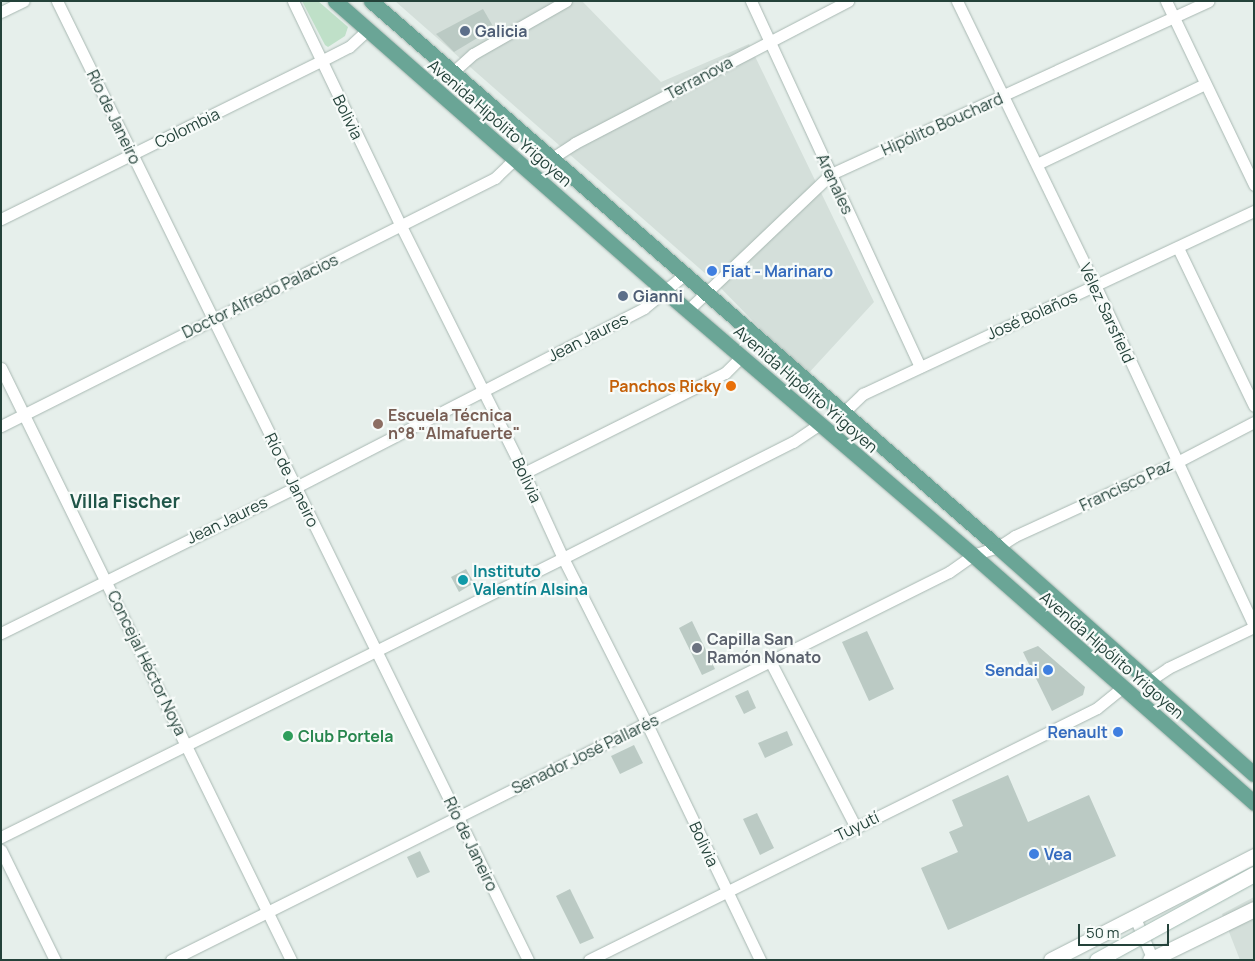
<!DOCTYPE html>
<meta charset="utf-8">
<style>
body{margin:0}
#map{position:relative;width:1255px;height:961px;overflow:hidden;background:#e6efeb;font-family:Manrope,sans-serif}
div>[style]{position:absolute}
.built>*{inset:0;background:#d4dfda}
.green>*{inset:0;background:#bfe0c8}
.building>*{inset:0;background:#bbcac4}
.roads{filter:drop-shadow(0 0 1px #a8b8b2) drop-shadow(0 0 1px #a8b8b2)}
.street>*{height:11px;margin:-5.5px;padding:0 5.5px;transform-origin:5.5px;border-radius:5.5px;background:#fff}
.secondary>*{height:15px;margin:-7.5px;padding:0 7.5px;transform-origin:7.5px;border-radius:7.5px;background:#fff}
.primary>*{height:15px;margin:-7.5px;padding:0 7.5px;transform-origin:7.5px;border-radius:7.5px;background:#6aa596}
.bridges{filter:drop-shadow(0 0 1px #a4bbb3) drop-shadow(0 0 1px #a4bbb3)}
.secondary-bridge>*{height:15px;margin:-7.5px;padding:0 7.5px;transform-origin:7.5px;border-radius:7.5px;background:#fff}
.dots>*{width:14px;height:14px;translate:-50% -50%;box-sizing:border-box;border:2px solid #f7fbf9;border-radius:50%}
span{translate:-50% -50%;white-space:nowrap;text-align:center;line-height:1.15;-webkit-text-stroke:4.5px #f7fbf9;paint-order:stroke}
.service-label{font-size:16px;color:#4e5e75;font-weight:700}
.left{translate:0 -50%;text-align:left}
.street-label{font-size:16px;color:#24423a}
.shop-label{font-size:16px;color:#366cbe;font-weight:700}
.right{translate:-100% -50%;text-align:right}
.food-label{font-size:16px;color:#c56008;font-weight:700}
.education-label{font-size:16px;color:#785e54;font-weight:700}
.culture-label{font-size:16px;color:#0d838f;font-weight:700}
.worship-label{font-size:16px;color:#5b616d;font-weight:700}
.leisure-label{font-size:16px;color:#27864d;font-weight:700}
.quarter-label{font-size:19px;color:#1f5548;font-weight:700}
.frame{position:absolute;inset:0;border:2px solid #24423a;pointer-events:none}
.scale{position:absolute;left:1078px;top:924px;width:91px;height:22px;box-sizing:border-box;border:2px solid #24423a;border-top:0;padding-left:6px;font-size:15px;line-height:18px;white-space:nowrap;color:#24423a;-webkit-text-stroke:4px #f7fbf9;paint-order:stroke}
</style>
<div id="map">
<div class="built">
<div style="clip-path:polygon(395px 1px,582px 1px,661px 82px,749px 44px,874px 302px,806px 376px,715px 282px)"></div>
<div style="clip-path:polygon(1254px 897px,1254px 960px,1240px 960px,1222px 914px)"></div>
</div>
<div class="green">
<div style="clip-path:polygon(302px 1px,318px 1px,348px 27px,345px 36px,328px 47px,325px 45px)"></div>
</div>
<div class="building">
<div style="clip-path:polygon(483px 9px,494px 28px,454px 52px,436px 34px)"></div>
<div style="clip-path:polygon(466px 569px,474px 583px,459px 592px,451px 577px)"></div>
<div style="clip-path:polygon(692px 621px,715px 669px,702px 675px,679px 628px)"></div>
<div style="clip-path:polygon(867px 631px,894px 689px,869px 701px,842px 642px)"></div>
<div style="clip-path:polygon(1038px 646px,1085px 687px,1083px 695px,1052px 711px,1023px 652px)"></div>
<div style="clip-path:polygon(748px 690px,756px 708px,744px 714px,735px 696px)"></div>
<div style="clip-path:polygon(787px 731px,793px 745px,765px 758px,758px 743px)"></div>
<div style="clip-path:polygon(634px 745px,643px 763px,620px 774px,611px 756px)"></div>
<div style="clip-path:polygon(1008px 775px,1028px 822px,1089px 795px,1116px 856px,948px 930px,921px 868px,958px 852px,949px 832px,963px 826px,952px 800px)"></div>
<div style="clip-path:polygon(757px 813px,774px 848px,760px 855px,743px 819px)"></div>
<div style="clip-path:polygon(420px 851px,430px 872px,417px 878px,407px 857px)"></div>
<div style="clip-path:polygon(570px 889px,594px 938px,580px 944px,556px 896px)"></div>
</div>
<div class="roads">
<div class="street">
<div style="left:57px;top:1px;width:1068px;rotate:63.84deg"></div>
<div style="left:293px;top:1px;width:250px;rotate:64.4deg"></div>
<div style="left:401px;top:226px;width:276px;rotate:63.5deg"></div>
<div style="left:524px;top:473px;width:94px;rotate:65.4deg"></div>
<div style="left:563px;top:558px;width:186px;rotate:63.2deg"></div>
<div style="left:647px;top:724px;width:262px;rotate:64.4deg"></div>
<div style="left:751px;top:1px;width:403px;rotate:65.2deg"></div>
<div style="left:957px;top:1px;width:318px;rotate:64.1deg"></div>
<div style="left:1096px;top:287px;width:374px;rotate:65deg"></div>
<div style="left:1166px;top:1px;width:204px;rotate:64.4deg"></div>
<div style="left:1px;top:12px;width:25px;rotate:-26deg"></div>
<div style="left:453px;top:72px;width:27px;rotate:-42deg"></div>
<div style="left:473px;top:54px;width:107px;rotate:-29.7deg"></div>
<div style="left:552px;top:158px;width:27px;rotate:-33deg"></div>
<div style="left:575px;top:143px;width:308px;rotate:-27.5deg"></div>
<div style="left:1037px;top:164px;width:186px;rotate:-25.5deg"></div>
<div style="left:1px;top:219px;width:357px;rotate:-26.3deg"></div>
<div style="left:321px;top:61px;width:31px;rotate:-27deg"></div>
<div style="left:349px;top:47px;width:25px;rotate:-43deg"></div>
<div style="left:1178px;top:248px;width:175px;rotate:64.3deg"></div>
<div style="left:688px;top:310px;width:197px;rotate:-43.6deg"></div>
<div style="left:831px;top:174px;width:415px;rotate:-24.6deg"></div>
<div style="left:1px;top:368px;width:659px;rotate:63.9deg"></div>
<div style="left:843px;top:413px;width:28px;rotate:-44deg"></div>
<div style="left:863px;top:394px;width:432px;rotate:-25.1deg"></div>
<div style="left:1px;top:426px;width:553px;rotate:-26.66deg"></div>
<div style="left:495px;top:178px;width:28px;rotate:-44deg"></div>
<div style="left:524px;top:473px;width:225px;rotate:-26.5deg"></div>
<div style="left:725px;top:373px;width:24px;rotate:-45deg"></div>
<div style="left:1px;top:633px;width:329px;rotate:-26.3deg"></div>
<div style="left:296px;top:487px;width:391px;rotate:-27.2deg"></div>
<div style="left:644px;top:308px;width:53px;rotate:-39.7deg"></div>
<div style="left:770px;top:661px;width:186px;rotate:62.7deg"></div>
<div style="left:1149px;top:681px;width:23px;rotate:-34deg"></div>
<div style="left:1168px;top:668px;width:95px;rotate:-25.5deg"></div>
<div style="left:1px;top:837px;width:627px;rotate:-26.4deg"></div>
<div style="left:563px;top:558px;width:258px;rotate:-26.8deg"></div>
<div style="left:793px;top:442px;width:32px;rotate:-34deg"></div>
<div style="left:1px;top:850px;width:123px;rotate:63.9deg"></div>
<div style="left:1135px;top:918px;width:46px;rotate:66.8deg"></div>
<div style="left:171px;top:960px;width:869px;rotate:-26.51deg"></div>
<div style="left:949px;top:572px;width:29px;rotate:-35deg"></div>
<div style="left:973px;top:555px;width:26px;rotate:-18deg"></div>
<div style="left:998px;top:547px;width:20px;rotate:-33deg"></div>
<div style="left:1015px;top:536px;width:178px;rotate:-24.6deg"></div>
<div style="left:1177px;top:462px;width:87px;rotate:-27.5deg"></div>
<div style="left:589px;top:960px;width:567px;rotate:-26.38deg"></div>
<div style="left:1097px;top:708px;width:33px;rotate:-39deg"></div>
</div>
<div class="secondary">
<div style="left:1051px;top:960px;width:228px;rotate:-27.1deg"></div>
<div style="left:1150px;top:960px;width:116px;rotate:-26.1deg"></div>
</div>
<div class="primary">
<div style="left:335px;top:1px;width:441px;rotate:41.3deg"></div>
<div style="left:666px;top:292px;width:404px;rotate:40.6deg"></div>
<div style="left:973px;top:555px;width:375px;rotate:41.4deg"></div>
<div style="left:371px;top:1px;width:831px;rotate:41.05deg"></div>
<div style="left:998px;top:547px;width:342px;rotate:41.6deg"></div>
</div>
</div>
<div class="bridges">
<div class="secondary-bridge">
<div style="left:1097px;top:960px;width:179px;rotate:-28.7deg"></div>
</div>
</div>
<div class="dots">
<div style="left:465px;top:31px;background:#5c6f8a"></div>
<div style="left:712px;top:271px;background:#3f7fe0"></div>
<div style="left:623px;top:296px;background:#5c6f8a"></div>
<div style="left:731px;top:386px;background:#e8710a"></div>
<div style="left:378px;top:424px;background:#8d6e63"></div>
<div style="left:463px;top:580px;background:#0f9aa8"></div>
<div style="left:697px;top:648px;background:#6b7280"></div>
<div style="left:1048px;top:670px;background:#3f7fe0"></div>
<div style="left:1118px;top:732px;background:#3f7fe0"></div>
<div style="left:288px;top:736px;background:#2e9e5b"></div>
<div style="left:1034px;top:854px;background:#3f7fe0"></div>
</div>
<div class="service-label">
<span class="left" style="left:475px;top:31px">Galicia</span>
<span class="left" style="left:633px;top:296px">Gianni</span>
</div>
<div class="street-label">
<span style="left:699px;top:78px;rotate:-28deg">Terranova</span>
<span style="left:114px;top:117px;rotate:64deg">Río de Janeiro</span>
<span style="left:348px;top:117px;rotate:64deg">Bolivia</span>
<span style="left:500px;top:123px;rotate:41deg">Avenida Hipólito Yrigoyen</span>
<span style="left:942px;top:124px;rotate:-24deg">Hipólito Bouchard</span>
<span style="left:187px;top:128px;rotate:-26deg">Colombia</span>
<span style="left:835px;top:184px;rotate:65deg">Arenales</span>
<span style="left:260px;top:296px;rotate:-26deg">Doctor Alfredo Palacios</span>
<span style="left:1107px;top:313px;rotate:65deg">Vélez Sarsfield</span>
<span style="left:1032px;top:315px;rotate:-24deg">José Bolaños</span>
<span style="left:588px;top:337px;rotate:-27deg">Jean Jaures</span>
<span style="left:806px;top:389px;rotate:41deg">Avenida Hipólito Yrigoyen</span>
<span style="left:292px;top:480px;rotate:64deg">Río de Janeiro</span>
<span style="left:527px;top:480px;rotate:65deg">Bolivia</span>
<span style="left:1126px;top:485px;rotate:-25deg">Francisco Paz</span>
<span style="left:227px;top:520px;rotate:-26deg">Jean Jaures</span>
<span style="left:1112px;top:655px;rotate:41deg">Avenida Hipólito Yrigoyen</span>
<span style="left:147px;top:663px;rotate:64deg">Concejal Héctor Noya</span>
<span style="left:585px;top:754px;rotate:-26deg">Senador José Pallarés</span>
<span style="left:857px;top:826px;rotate:-26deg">Tuyutí</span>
<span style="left:471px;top:844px;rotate:64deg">Río de Janeiro</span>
<span style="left:704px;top:844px;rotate:65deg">Bolivia</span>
</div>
<div class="shop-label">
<span class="left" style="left:722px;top:271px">Fiat - Marinaro</span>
<span class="right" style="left:1038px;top:670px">Sendai</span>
<span class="right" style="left:1108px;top:732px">Renault</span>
<span class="left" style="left:1044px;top:854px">Vea</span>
</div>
<div class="food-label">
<span class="right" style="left:721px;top:386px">Panchos Ricky</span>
</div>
<div class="education-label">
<span class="left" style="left:388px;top:424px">Escuela Técnica<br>n°8 "Almafuerte"</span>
</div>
<div class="culture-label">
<span class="left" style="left:473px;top:580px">Instituto<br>Valentín Alsina</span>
</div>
<div class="worship-label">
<span class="left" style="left:707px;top:648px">Capilla San<br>Ramón Nonato</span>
</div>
<div class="leisure-label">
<span class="left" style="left:298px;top:736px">Club Portela</span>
</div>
<div class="quarter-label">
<span style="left:125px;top:502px">Villa Fischer</span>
</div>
<div class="frame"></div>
<div class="scale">50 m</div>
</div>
